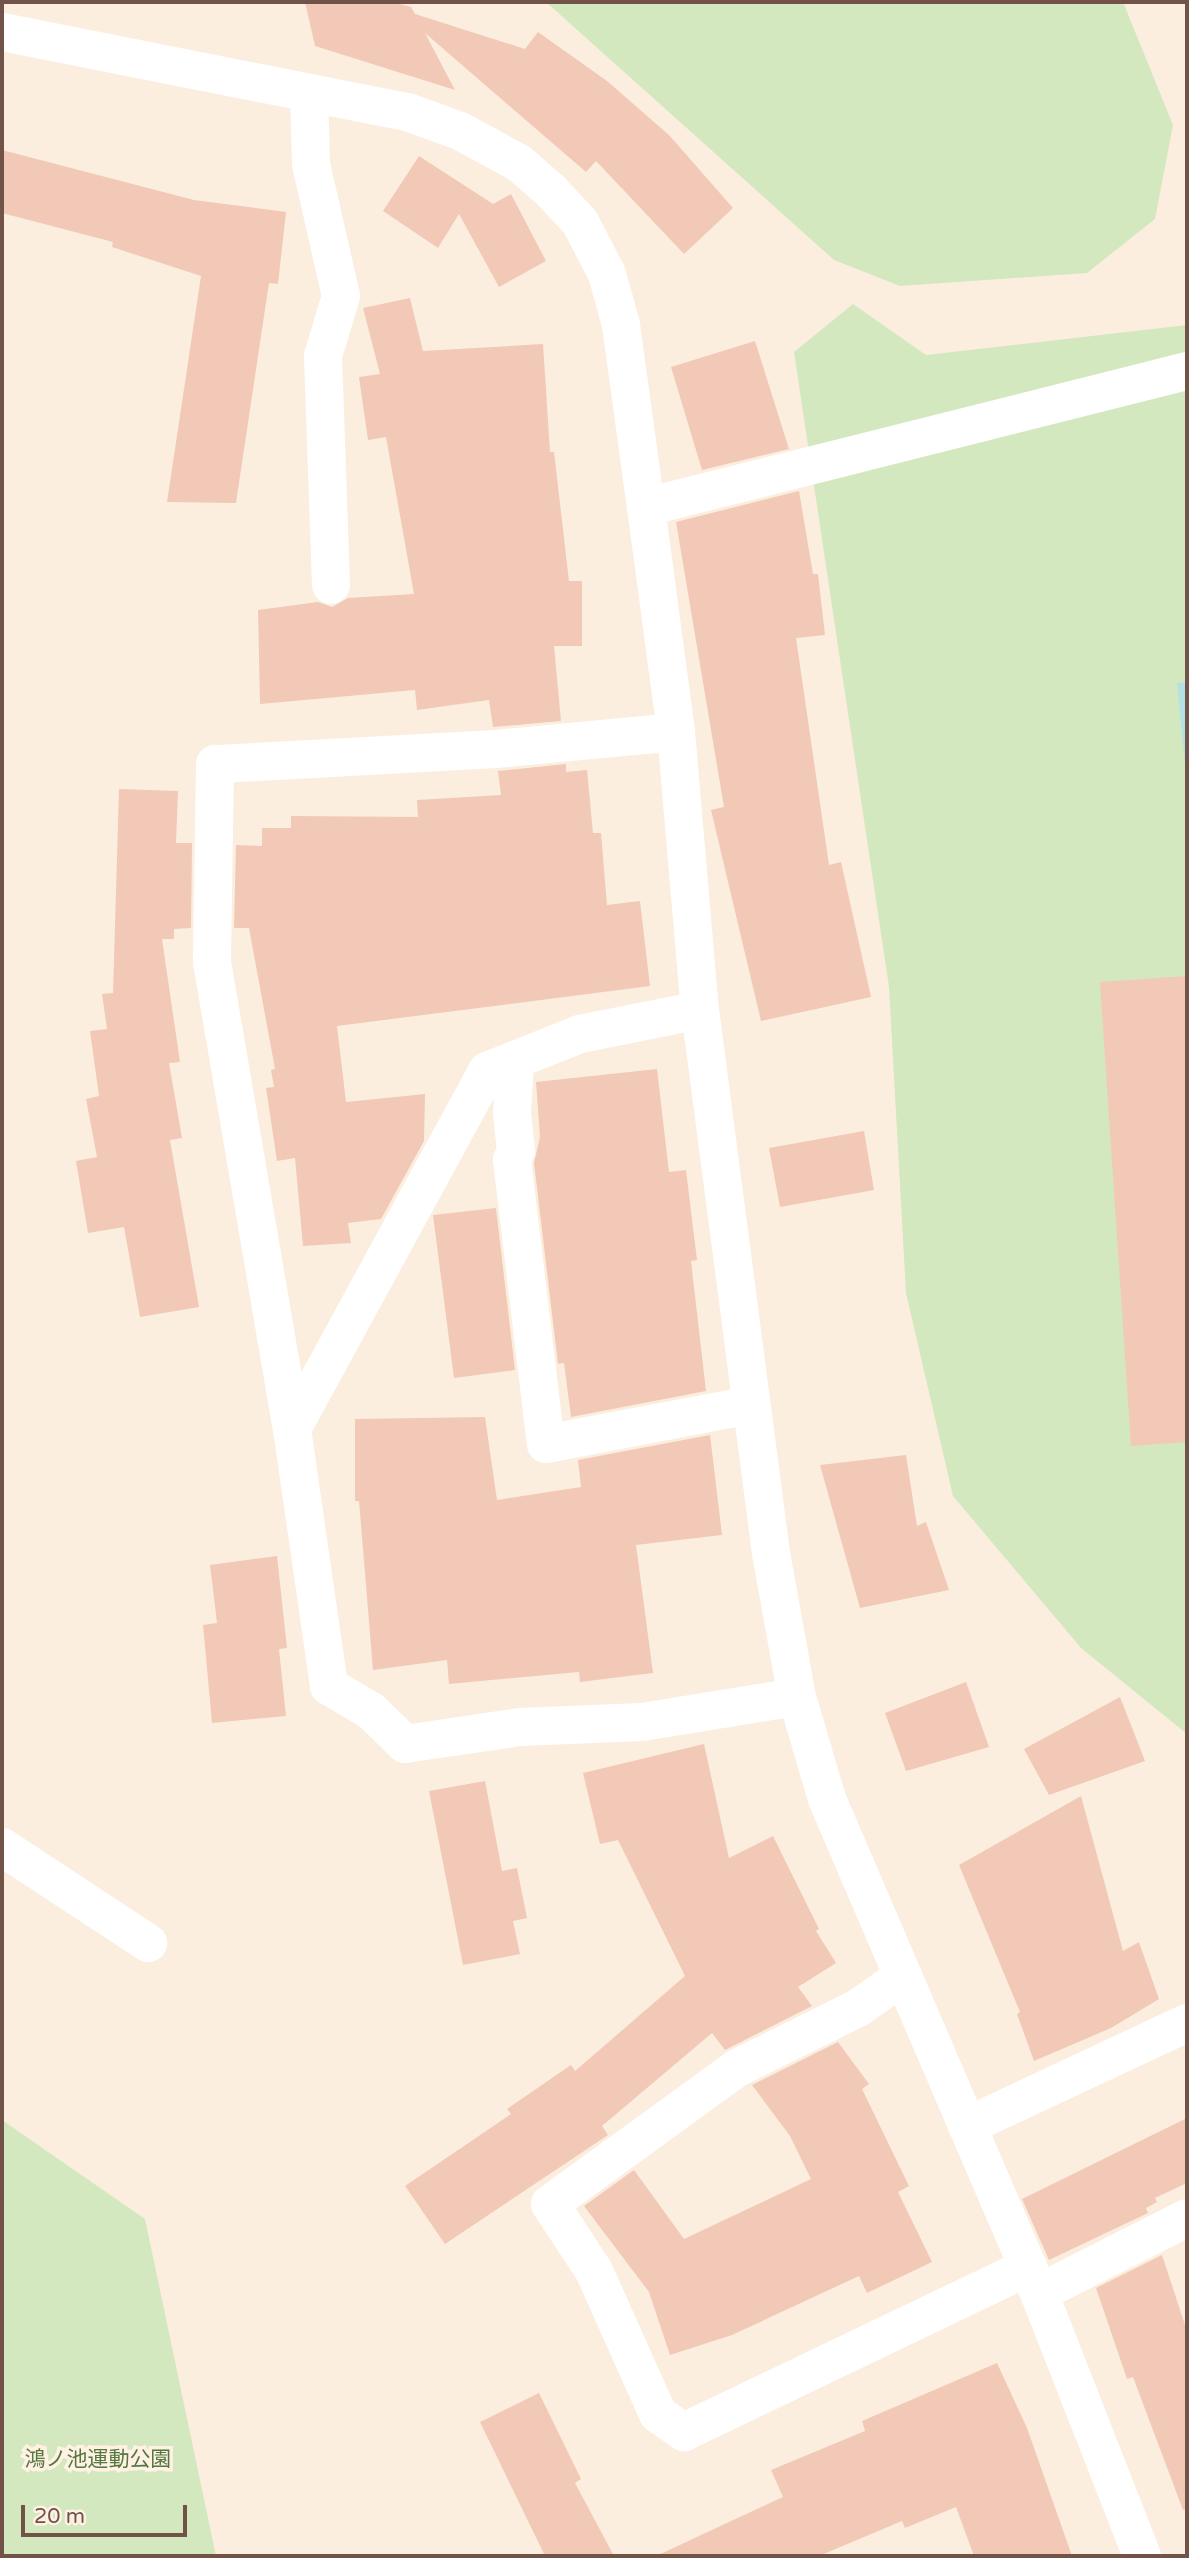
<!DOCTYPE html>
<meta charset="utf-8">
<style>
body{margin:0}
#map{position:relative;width:1189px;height:2558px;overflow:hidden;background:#fceedf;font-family:"Varela Round","Noto Sans JP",sans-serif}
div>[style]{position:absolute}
.green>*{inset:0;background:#d3e8be}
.water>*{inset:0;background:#b4e1e4}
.building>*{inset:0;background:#f1c9b6}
.street>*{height:38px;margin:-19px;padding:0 19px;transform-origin:19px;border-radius:19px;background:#fff}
span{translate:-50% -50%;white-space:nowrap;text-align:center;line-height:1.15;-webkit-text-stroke:7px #fff2e4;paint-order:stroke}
.park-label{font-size:21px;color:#547840}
.frame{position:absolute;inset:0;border:4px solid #715347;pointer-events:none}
.scale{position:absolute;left:21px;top:2505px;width:166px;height:32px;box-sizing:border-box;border:4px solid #715347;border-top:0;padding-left:9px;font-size:21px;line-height:24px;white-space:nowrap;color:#715347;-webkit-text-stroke:5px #fff2e4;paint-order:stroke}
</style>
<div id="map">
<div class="green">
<div style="clip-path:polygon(546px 2px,1123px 2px,1173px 125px,1155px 219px,1087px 273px,900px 286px,834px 260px)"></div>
<div style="clip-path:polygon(853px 304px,926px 355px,1187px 325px,1187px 1734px,1081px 1648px,953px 1496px,906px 1293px,889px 987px,794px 352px)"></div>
<div style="clip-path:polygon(2px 2120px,145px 2219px,216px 2556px,2px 2556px)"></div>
</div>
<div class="water">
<div style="clip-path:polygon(1187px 682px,1187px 785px,1177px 683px)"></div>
</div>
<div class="building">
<div style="clip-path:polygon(305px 2px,393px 2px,411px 7px,415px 14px,525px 49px,538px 32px,607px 81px,669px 135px,733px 208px,684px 254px,596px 161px,586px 172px,425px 33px,455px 90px,315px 46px)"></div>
<div style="clip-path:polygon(2px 150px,194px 200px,286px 212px,278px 284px,269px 283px,236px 503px,167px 502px,201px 276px,112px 247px,113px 242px,2px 213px)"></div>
<div style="clip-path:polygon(419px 156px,493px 204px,511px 194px,546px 261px,499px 287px,459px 214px,438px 248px,383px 211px)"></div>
<div style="clip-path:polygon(410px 298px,423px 351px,543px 344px,550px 452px,554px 452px,569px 581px,582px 581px,582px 646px,554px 646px,561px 721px,493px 727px,489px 700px,417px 710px,415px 690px,260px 704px,258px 610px,318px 602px,332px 607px,348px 598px,414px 594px,386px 437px,368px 440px,359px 377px,380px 374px,363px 308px)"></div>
<div style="clip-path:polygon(755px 341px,789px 449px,702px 470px,671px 367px)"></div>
<div style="clip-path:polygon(799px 491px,813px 574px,818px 574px,825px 635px,796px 638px,829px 865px,841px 862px,871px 997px,761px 1021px,711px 810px,724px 807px,676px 522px)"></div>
<div style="clip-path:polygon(566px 764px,566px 772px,587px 770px,593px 833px,601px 833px,607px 905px,640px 901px,650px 986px,337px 1026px,346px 1102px,425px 1094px,424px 1141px,381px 1219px,348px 1223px,351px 1243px,303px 1246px,295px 1158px,277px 1161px,266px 1088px,274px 1087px,271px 1070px,275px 1069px,249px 928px,234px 928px,236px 845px,262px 846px,262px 828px,291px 828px,291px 816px,418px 817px,417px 800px,501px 795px,498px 771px)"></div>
<div style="clip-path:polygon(119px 789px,178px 791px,176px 843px,192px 843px,191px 928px,174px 929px,174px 939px,162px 939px,180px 1062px,169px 1063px,182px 1138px,170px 1140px,199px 1307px,140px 1317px,124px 1227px,88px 1233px,76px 1161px,97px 1157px,86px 1099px,99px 1096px,90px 1031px,107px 1029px,102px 994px,113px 993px)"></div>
<div style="clip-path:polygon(1187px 976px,1187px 1442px,1131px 1446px,1100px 982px)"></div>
<div style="clip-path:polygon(657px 1069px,669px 1172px,686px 1170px,697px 1260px,691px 1261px,706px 1391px,571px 1417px,564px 1363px,558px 1364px,534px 1163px,540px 1137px,536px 1082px)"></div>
<div style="clip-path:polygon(864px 1131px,874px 1190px,780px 1207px,769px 1148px)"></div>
<div style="clip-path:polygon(496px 1208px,515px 1370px,454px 1378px,433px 1215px)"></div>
<div style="clip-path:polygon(485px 1417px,497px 1500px,581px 1487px,578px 1460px,710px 1435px,722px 1535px,636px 1545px,653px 1673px,580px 1682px,579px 1672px,449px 1684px,447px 1660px,373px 1670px,359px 1501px,355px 1501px,355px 1419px)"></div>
<div style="clip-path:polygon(906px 1455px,917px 1526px,926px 1522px,949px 1590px,860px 1608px,820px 1465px)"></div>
<div style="clip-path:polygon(277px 1556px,287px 1648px,279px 1649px,286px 1716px,212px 1723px,203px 1625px,217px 1623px,210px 1565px)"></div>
<div style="clip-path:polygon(966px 1682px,989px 1747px,906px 1771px,885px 1713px)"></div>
<div style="clip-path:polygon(1120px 1697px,1145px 1761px,1049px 1795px,1024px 1749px)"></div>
<div style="clip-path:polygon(704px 1744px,729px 1858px,773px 1836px,819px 1929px,816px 1931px,836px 1963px,798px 1987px,812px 2006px,725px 2050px,712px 2033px,602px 2126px,608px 2135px,445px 2244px,405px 2186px,511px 2114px,507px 2109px,571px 2065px,575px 2071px,685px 1976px,618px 1840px,600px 1844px,583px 1773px)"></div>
<div style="clip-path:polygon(485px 1781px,502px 1871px,517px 1868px,527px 1918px,513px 1921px,520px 1954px,463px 1965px,429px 1791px)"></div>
<div style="clip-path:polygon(1081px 1796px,1123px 1951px,1139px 1942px,1159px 1999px,1111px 2028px,1034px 2061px,1017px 2014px,1020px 2012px,959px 1865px)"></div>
<div style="clip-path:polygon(838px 2042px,869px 2084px,862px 2089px,909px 2186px,898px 2192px,932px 2262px,867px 2293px,859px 2276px,732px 2335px,670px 2355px,649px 2292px,584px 2206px,634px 2170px,684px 2239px,811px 2179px,790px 2136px,752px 2085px)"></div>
<div style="clip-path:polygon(1187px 2118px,1187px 2183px,1155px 2198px,1157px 2202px,1146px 2208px,1148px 2213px,1049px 2260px,1022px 2199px)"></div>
<div style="clip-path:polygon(1162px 2255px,1187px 2331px,1187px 2509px,1183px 2510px,1133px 2377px,1127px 2379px,1096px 2288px)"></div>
<div style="clip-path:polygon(997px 2363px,1027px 2428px,1072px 2556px,974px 2556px,956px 2507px,905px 2528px,902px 2521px,819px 2556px,656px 2556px,783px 2497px,771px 2470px,865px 2431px,862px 2421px)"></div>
<div style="clip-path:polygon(539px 2393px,581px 2479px,575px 2483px,614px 2556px,545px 2556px,480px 2422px)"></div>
</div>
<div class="street">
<div style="left:2px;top:32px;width:413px;rotate:11.2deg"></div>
<div style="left:407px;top:112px;width:56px;rotate:19.7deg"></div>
<div style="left:460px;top:131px;width:67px;rotate:28.5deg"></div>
<div style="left:519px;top:163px;width:43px;rotate:41.2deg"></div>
<div style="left:551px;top:191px;width:42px;rotate:46.9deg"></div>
<div style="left:580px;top:222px;width:59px;rotate:62.6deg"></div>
<div style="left:607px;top:274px;width:53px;rotate:74.6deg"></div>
<div style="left:621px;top:325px;width:184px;rotate:82.2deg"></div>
<div style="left:646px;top:507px;width:227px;rotate:82.4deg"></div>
<div style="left:676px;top:732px;width:279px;rotate:85.1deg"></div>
<div style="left:700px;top:1010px;width:548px;rotate:82.55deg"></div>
<div style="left:771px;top:1553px;width:146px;rotate:79.8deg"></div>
<div style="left:797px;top:1697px;width:106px;rotate:73.6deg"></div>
<div style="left:827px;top:1799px;width:538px;rotate:66.77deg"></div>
<div style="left:1039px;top:2293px;width:282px;rotate:68.6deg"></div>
<div style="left:309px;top:95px;width:69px;rotate:88.3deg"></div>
<div style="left:311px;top:164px;width:135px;rotate:77.2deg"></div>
<div style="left:341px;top:296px;width:63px;rotate:106.7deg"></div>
<div style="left:323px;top:356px;width:229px;rotate:88deg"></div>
<div style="left:646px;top:507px;width:558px;rotate:-14.11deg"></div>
<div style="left:676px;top:732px;width:181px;rotate:174.6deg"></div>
<div style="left:496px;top:749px;width:281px;rotate:176.9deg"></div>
<div style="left:215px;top:764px;width:198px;rotate:90.9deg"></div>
<div style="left:212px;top:962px;width:474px;rotate:80.3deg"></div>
<div style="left:292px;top:1429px;width:260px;rotate:81.8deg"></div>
<div style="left:329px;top:1686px;width:49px;rotate:30.8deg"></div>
<div style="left:371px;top:1711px;width:47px;rotate:44.1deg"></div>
<div style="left:405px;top:1744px;width:116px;rotate:-8.4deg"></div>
<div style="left:520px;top:1727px;width:122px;rotate:-2.3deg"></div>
<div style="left:642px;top:1722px;width:157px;rotate:-9.2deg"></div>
<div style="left:515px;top:1060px;width:53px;rotate:93.2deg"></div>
<div style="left:512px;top:1113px;width:38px;rotate:84deg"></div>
<div style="left:516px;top:1151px;width:10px;rotate:114deg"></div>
<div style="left:512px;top:1160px;width:286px;rotate:83.2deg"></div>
<div style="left:546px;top:1444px;width:209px;rotate:-10.8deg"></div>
<div style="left:292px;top:1429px;width:408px;rotate:-61.4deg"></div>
<div style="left:487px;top:1071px;width:100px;rotate:-21.7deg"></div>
<div style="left:580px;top:1034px;width:122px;rotate:-11.3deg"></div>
<div style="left:2px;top:1847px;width:175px;rotate:33.3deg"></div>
<div style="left:902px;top:1977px;width:54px;rotate:144.8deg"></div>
<div style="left:858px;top:2008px;width:135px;rotate:153.6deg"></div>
<div style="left:737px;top:2068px;width:231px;rotate:144deg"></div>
<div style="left:550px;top:2204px;width:80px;rotate:56.7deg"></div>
<div style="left:594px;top:2271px;width:157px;rotate:65.9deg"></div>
<div style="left:658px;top:2414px;width:32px;rotate:35deg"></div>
<div style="left:684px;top:2432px;width:382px;rotate:-25.6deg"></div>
<div style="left:967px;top:2126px;width:243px;rotate:-25.1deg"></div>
<div style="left:1039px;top:2293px;width:166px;rotate:-26.9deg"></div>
</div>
<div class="park-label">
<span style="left:98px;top:2460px">鴻ノ池運動公園</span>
</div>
<div class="frame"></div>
<div class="scale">20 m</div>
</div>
